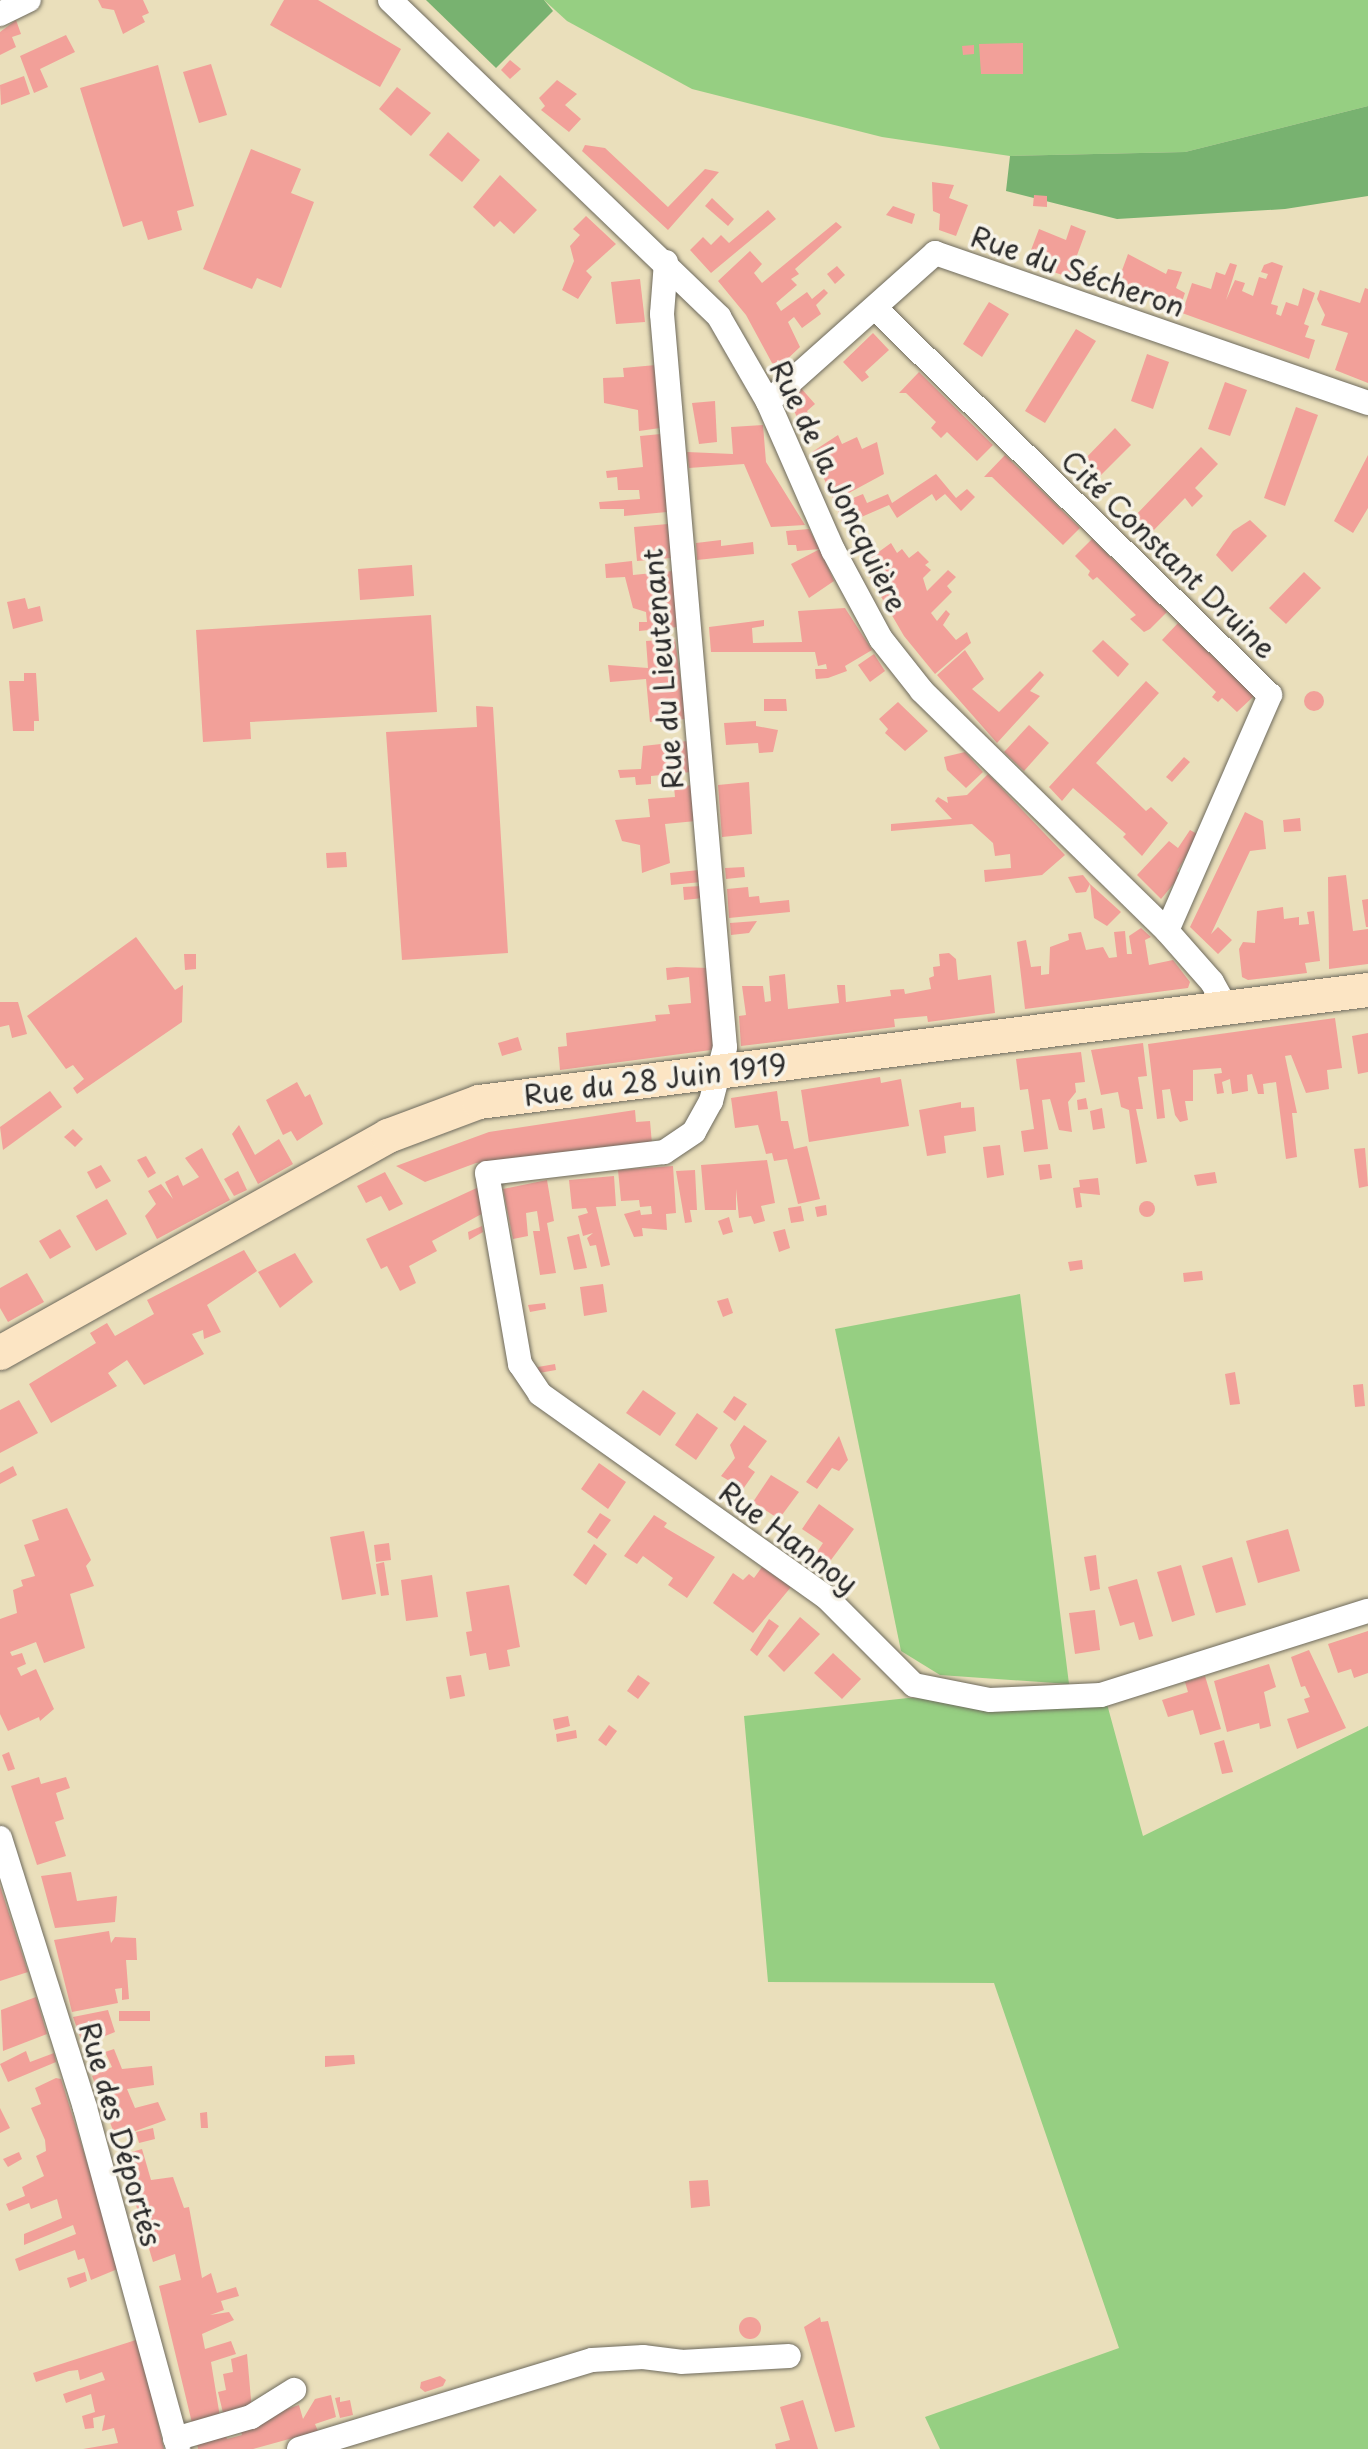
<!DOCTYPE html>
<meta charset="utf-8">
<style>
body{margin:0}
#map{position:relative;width:1368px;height:2449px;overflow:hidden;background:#eadfbb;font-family:"Playpen Sans",sans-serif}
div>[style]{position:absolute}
.green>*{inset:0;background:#96cf82}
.forest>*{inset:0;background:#78b270}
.building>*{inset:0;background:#f2a099}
.round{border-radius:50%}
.roads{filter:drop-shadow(0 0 2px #6e6a5d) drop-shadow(0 0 2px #6e6a5d)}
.street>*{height:24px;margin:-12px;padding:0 12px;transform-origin:12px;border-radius:12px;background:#fff}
.secondary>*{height:34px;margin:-17px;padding:0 17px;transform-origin:17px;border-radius:17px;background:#fce5c4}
span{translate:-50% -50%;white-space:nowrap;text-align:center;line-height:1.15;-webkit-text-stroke:7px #f7f3e8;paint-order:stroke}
.street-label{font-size:28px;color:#2b2b2b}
</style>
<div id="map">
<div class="green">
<div style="clip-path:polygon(544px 0,1368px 0,1368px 106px,1185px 152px,1010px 156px,882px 137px,692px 89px,567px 21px)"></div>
<div style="clip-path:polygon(1020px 1294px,1069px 1684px,940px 1675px,901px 1651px,835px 1329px)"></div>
<div style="clip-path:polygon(908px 1698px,1107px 1704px,1143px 1836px,1368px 1726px,1368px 2449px,940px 2449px,925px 2417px,1119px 2348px,994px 1983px,768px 1982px,744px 1716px)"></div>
</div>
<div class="forest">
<div style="clip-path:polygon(426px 0,544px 0,553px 11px,496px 68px)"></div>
<div style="clip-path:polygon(1368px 106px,1368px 196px,1285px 209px,1117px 219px,1006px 191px,1010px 156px,1185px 152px)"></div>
</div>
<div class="building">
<div style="clip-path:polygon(98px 0,143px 0,149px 13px,142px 16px,145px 22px,123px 34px,114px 10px,102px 8px)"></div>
<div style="clip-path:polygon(284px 0,318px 0,401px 49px,380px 87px,270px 25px)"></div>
<div style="clip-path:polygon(16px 20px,21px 34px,12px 37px,16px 47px,0 55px,0 32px)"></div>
<div style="clip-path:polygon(66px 35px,75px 52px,40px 69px,48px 87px,34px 93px,20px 56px)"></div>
<div style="clip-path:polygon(1023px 43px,1023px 74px,981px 74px,979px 44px)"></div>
<div style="clip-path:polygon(974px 45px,974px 54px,963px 55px,962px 46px)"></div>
<div style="clip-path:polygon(510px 60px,521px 69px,510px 79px,501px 70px)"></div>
<div style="clip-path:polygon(211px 64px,227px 115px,199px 123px,183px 72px)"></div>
<div style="clip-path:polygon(158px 65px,194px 206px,177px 211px,182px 230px,148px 240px,142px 221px,123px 227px,80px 88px)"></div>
<div style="clip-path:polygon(24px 76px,30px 94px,1px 105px,0 85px)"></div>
<div style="clip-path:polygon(557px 80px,577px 94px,565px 105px,581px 119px,569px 132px,541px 110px,545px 106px,539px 98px)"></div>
<div style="clip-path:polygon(397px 87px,431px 113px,411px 136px,379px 109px)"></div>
<div style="clip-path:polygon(448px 132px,480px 160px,462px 182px,429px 155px)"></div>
<div style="clip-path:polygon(585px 145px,605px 148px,668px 207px,705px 169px,719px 172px,668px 230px,582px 151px)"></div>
<div style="clip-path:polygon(251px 149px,301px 169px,291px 193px,314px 202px,281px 288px,257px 278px,252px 289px,203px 269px)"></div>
<div style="clip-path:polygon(500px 175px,537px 210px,514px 234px,500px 221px,494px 227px,473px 207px)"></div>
<div style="clip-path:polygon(932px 182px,954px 185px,949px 198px,968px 205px,956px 236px,939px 230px,940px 214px,933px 211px)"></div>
<div style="clip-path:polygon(1034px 195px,1047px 196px,1047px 207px,1033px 206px)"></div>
<div style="clip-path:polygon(712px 198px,734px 219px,728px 226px,705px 206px)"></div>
<div style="clip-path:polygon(893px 206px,915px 214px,912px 224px,886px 215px)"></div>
<div style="clip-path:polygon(768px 210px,776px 219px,711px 273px,690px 250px,703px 237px,711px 245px,721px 235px,729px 243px)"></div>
<div style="clip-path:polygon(586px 216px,616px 244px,586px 271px,592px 277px,578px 299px,562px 290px,574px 261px,570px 246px,580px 235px,573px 229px)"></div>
<div style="clip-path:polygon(836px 222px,842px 227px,795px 269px,799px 274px,791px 279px,797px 285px,776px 303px,781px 311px,807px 292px,812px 299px,824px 289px,828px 293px,816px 305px,821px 314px,802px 328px,794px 317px,788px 322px,800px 347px,780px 366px,772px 363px,746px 315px,718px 281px,750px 251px,762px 264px,754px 273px,762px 283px)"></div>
<div style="clip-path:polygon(1071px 225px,1086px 231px,1069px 277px,1037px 267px,1043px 253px,1031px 250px,1039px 229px,1066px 240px)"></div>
<div style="clip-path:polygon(1004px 243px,1020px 250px,1015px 262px,999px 256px)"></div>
<div style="clip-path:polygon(1128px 254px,1166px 274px,1168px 269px,1182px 272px,1176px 288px,1185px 293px,1178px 313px,1167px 309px,1171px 302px,1159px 295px,1117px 284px)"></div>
<div style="clip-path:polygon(1272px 262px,1283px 266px,1271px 304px,1278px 306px,1276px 314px,1281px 316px,1286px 302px,1298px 306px,1303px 288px,1315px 293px,1304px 324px,1309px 326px,1305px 337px,1315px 340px,1309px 359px,1182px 313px,1192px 283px,1211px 289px,1216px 272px,1225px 275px,1230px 263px,1237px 265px,1226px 300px,1235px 280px,1245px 283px,1242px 291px,1253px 296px,1259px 277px,1266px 279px,1268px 274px,1261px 272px,1264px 265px)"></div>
<div style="clip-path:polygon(837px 266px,845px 275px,835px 284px,827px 274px)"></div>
<div style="clip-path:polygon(640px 279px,645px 322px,616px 324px,611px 282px)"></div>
<div style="clip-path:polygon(1365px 288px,1368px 289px,1368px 383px,1335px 370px,1348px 333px,1321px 325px,1325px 315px,1317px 299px,1320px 290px,1360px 303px)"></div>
<div style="clip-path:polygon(989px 302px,1009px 314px,982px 357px,963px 344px)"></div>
<div style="clip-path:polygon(1076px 329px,1096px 341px,1045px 423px,1025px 411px)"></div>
<div style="clip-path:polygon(873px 333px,889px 350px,865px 372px,869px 377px,862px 382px,843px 362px)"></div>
<div style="clip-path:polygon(1147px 354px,1169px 362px,1153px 409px,1131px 401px)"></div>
<div style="clip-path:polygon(656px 365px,660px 428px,639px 431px,638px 410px,604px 403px,603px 378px,624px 377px,623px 368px)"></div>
<div style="clip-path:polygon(919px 372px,993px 445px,977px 461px,947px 432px,941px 438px,931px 428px,936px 422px,906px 393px,899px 393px)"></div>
<div style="clip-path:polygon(1225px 382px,1247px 390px,1230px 436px,1208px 429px)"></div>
<div style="clip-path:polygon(800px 387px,815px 404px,807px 411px,816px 429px,804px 434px,790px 401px)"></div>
<div style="clip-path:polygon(715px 401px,717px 442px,699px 444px,692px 403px)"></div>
<div style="clip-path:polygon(1296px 407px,1318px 415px,1285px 506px,1264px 498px)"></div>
<div style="clip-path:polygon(763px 425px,766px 462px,805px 525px,771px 527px,744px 464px,689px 468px,687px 452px,733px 454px,731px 427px)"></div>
<div style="clip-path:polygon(1115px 428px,1131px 445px,1096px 480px,1080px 464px)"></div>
<div style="clip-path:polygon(661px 434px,667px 512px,624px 516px,624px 509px,600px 509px,599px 502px,640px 499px,639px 490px,618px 490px,617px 477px,607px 478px,606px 471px,643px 467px,640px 436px)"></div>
<div style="clip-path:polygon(838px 435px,842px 444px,857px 437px,862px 449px,877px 442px,884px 474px,834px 501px,812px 452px)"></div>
<div style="clip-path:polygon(1201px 447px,1218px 464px,1195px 488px,1203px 496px,1192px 507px,1185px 498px,1151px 533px,1134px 517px)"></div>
<div style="clip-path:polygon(1005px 455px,1080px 528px,1063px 545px,992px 477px,984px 477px)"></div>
<div style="clip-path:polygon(1368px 455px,1368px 508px,1353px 533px,1334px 521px)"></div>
<div style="clip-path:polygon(936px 474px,956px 498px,967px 489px,975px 497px,961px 511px,945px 494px,936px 501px,932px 494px,897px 518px,889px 505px,843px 525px,836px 505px,863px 494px,867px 503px,888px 494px,892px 503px)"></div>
<div style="clip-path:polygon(1250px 520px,1267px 536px,1232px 572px,1216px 555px,1233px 531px)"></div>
<div style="clip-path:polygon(668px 524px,671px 558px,637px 561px,634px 527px)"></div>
<div style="clip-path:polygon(809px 529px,820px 549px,797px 551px,796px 545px,788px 545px,786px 531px)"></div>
<div style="clip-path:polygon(1092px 539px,1167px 612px,1150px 629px,1144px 632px,1130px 619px,1136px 615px,1097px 577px,1093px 580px,1088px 575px,1090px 571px,1075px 556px)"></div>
<div style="clip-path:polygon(721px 540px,721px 546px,753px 542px,754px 554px,697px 560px,696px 543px)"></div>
<div style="clip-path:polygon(891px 543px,897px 553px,902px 549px,909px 558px,918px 551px,929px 562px,925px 565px,931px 570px,923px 578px,927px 591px,948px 570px,956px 577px,947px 586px,952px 592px,931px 613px,937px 621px,946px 610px,950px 614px,943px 625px,956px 640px,967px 632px,971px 643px,935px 674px,904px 636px,862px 564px)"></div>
<div style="clip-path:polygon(820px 549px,834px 581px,809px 598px,791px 564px)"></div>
<div style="clip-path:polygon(632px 561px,633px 575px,673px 571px,678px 627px,639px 631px,639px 622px,647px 622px,646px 612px,633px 608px,625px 577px,606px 578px,605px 564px)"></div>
<div style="clip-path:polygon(412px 565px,414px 596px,360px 600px,358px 569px)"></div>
<div style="clip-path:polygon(1304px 572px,1321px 588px,1286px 624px,1269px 608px)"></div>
<div style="clip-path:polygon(25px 598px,28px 609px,40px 606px,43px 621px,13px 629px,7px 602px)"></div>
<div style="clip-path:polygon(845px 608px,872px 650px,845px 666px,847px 671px,828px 678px,816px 679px,815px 669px,827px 669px,826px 664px,818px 666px,815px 652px,711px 652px,709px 627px,764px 620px,764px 626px,752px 628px,753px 643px,802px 642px,798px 611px)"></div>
<div style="clip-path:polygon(431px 615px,437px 712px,250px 722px,251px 739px,203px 742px,196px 630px)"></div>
<div style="clip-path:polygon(1178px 623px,1254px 696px,1237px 712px,1222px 698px,1218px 702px,1212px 697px,1216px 692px,1162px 640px)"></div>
<div style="clip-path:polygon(675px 639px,686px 719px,650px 722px,646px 679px,610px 682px,608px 665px,648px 668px,646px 641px)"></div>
<div style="clip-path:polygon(1103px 640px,1129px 664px,1118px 677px,1092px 651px)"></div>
<div style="clip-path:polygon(965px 650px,984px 679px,972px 689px,999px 712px,1040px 671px,1044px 675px,1030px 691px,1040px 696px,997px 743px,937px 675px)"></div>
<div style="clip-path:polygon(874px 654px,885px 671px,870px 682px,858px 665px)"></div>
<div style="clip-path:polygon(24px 673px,36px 673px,39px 721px,34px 721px,34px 731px,13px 731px,9px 681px,24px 681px)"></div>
<div style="clip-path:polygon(1146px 681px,1159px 693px,1096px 763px,1146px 811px,1151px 807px,1168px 823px,1142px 856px,1123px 837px,1126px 834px,1073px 788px,1062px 801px,1049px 787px)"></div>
<div class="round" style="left:1304px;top:691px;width:20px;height:20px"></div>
<div style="clip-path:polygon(764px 699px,786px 699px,787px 711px,764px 711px)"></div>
<div style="clip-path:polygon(898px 702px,928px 731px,905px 751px,885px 733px,888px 729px,879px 719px)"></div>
<div style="clip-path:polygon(476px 706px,493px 707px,508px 953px,402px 960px,386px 732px,477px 727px)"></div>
<div style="clip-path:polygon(756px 721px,756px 726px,778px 730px,773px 752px,759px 753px,758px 743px,726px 745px,724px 723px)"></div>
<div style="clip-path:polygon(1029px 725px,1049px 743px,1024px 771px,1004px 752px)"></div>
<div style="clip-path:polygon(688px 741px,691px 772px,651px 776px,651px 784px,636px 785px,635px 777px,620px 778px,618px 770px,641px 769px,643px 746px)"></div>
<div style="clip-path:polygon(965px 752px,983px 772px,966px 788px,947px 770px,944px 757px)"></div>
<div style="clip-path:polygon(1184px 757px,1190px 762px,1172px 782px,1166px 777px)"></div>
<div style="clip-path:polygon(988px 774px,1065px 855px,1042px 875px,985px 882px,984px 870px,1011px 868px,1010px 854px,995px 856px,993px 843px,972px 824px,891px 831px,891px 824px,952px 819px,935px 801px,938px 797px,948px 803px,947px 797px,967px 795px)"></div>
<div style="clip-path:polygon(749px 782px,752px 834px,722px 837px,718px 785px)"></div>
<div style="clip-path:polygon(693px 785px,696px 821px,665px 824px,670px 863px,642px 873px,640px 845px,622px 841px,615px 820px,650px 817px,648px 799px,675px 797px,674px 787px)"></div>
<div style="clip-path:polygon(1245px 812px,1263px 821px,1266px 849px,1250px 851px,1211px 934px,1218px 927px,1232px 940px,1218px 954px,1190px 927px)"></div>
<div style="clip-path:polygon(1300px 818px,1301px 831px,1284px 832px,1283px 820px)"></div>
<div style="clip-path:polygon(1190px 830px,1199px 835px,1177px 871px,1181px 875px,1161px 899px,1137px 875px,1169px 841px,1178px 848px)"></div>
<div style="clip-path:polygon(346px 852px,347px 867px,327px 868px,326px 853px)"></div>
<div style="clip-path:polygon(744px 867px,745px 877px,726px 879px,725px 868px)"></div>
<div style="clip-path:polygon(699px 870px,701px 882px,671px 885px,670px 873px)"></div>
<div style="clip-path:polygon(1083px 875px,1090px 884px,1086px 892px,1076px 893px,1068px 877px)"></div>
<div style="clip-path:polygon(1346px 875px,1353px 931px,1368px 929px,1368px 964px,1329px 969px,1328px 877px)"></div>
<div style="clip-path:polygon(1090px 884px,1121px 912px,1107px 926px,1094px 918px)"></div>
<div style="clip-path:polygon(702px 886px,703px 898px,684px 900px,683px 887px)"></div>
<div style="clip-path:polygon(748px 887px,749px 897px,759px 896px,760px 903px,789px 900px,790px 912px,729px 918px,727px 889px)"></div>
<div style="clip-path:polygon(1368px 899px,1368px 927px,1366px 927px,1362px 900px)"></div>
<div style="clip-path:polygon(1283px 907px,1284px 919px,1299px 917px,1299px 925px,1309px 924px,1307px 912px,1314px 911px,1320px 961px,1305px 963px,1307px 973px,1248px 980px,1242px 977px,1239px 949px,1243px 942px,1255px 943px,1257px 911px)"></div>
<div style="clip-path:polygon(757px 921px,749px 933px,731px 935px,730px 923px)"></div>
<div style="clip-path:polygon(1141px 928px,1151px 937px,1145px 940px,1149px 965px,1173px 960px,1190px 982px,1188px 988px,1025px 1009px,1017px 942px,1026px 940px,1031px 967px,1041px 966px,1041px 975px,1049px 974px,1050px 947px,1069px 940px,1068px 934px,1081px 932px,1086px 950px,1103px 947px,1109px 958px,1117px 957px,1114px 932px,1125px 931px,1127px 954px,1132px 954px,1129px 936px)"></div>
<div style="clip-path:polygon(136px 937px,175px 990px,183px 985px,182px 1022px,77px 1094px,73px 1088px,84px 1079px,73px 1065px,66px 1069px,27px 1016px)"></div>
<div style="clip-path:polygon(949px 953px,956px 959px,958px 980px,991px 975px,995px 1013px,928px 1022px,927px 1016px,894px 1019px,895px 1027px,741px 1046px,739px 1016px,746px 1015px,742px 986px,763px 986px,765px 1002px,771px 1001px,769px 976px,785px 974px,788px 1009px,839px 1003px,837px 985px,845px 985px,846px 1002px,891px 996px,890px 990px,904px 989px,905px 994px,931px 989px,929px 978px,934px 976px,933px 967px,940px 966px,939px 954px)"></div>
<div style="clip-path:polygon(184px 954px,196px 954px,196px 969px,185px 970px)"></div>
<div style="clip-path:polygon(676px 967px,710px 968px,716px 1045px,711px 1050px,560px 1070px,558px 1047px,567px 1046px,566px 1033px,656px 1021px,655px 1015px,670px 1014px,668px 1005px,691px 1003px,689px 977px,667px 980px,666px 968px)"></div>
<div style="clip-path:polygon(0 1002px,18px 1002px,27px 1034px,12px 1038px,9px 1025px,0 1027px)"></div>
<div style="clip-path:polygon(1335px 1018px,1342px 1068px,1327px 1070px,1329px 1089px,1306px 1093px,1291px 1055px,1285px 1056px,1297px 1113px,1292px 1113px,1297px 1157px,1286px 1159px,1276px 1082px,1263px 1084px,1264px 1094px,1258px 1094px,1252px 1074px,1247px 1075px,1248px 1091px,1232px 1094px,1230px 1079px,1222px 1082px,1224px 1093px,1217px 1094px,1214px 1074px,1222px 1073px,1221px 1068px,1193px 1070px,1193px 1101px,1185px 1101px,1188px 1120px,1180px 1122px,1175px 1115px,1170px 1089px,1162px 1090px,1165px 1118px,1157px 1119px,1148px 1044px)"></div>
<div style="clip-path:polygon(1368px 1033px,1368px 1072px,1358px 1074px,1352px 1036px)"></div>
<div style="clip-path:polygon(518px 1037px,522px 1050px,502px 1056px,498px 1043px)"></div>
<div style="clip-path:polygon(1143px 1043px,1147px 1076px,1138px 1077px,1143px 1109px,1136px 1109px,1147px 1162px,1136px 1164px,1129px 1110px,1121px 1107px,1118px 1092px,1101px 1095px,1091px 1050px)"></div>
<div style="clip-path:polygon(1081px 1052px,1085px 1082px,1075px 1083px,1076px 1092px,1068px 1102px,1072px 1132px,1059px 1130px,1050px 1099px,1042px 1100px,1048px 1149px,1024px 1152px,1021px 1131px,1034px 1129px,1028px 1089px,1020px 1090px,1016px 1059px)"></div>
<div style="clip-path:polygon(880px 1077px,881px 1083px,901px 1079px,909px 1126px,809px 1142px,801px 1090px)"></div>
<div style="clip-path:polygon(297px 1082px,305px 1097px,310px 1094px,323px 1124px,297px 1141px,291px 1131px,283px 1135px,266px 1100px)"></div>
<div style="clip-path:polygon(50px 1091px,62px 1107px,3px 1150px,0 1127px)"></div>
<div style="clip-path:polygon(777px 1091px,781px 1121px,788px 1121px,794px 1149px,807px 1146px,820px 1199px,798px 1204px,787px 1159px,774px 1161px,772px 1153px,766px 1154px,758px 1125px,735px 1128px,731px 1098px)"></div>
<div style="clip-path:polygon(1086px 1098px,1088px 1109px,1078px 1110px,1077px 1100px)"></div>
<div style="clip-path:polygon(961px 1102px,961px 1108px,974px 1107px,976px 1131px,944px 1136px,946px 1153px,927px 1156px,919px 1110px)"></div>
<div style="clip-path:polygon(1102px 1108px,1105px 1128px,1093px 1130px,1090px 1111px)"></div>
<div style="clip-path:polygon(635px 1110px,636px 1122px,650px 1121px,652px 1144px,476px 1163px,425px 1182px,396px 1166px,489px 1132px)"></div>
<div style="clip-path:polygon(239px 1125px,255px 1155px,279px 1139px,293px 1164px,258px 1184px,232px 1134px)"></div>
<div style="clip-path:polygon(73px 1129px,83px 1139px,75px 1147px,64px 1137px)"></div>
<div style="clip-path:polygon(1000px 1145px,1004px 1175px,987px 1178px,983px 1147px)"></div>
<div style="clip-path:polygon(202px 1148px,230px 1200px,157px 1239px,145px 1216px,156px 1204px,148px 1191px,161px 1184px,173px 1199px,165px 1182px,178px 1175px,183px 1186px,199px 1177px,185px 1158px)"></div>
<div style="clip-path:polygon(1365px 1148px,1368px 1186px,1359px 1188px,1354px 1149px)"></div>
<div style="clip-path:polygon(146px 1156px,156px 1173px,148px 1178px,137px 1160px)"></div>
<div style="clip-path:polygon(767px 1160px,775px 1203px,761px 1206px,765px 1221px,754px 1224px,751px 1216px,739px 1218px,736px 1189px,736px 1210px,705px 1210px,701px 1165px)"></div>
<div style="clip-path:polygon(1050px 1164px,1052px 1178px,1040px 1180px,1038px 1165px)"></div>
<div style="clip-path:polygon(101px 1165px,111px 1181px,96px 1189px,87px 1172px)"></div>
<div style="clip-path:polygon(673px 1166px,676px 1213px,666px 1214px,667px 1230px,642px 1228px,643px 1236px,634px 1237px,624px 1214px,640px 1210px,641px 1215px,652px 1214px,651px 1206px,640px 1207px,639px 1200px,621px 1201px,618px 1170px)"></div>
<div style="clip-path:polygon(695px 1170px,697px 1210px,690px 1210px,692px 1222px,685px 1223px,676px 1171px)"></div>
<div style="clip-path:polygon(238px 1171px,247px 1190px,234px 1196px,224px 1179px)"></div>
<div style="clip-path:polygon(385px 1172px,403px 1204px,389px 1211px,381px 1196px,366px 1203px,357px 1186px)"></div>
<div style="clip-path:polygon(1215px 1172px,1217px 1183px,1197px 1186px,1194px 1175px)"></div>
<div style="clip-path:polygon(614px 1176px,616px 1206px,596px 1207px,610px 1265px,601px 1267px,596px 1245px,590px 1246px,587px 1238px,593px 1233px,583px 1236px,578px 1216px,588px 1213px,586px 1208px,572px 1209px,569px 1180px)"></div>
<div style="clip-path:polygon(1098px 1178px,1100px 1195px,1080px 1193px,1082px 1207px,1076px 1208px,1073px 1188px,1080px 1187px,1079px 1180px)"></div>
<div style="clip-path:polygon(547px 1180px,554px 1221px,547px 1223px,556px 1273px,540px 1275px,533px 1231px,540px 1231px,537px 1211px,526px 1213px,528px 1236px,513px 1239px,503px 1189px)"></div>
<div style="clip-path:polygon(481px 1186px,478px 1193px,487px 1211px,432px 1241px,437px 1251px,409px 1266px,416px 1283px,400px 1291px,387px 1266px,381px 1269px,366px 1239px)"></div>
<div style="clip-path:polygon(107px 1199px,127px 1234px,96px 1251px,76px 1216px)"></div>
<div class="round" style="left:1139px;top:1201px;width:16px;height:16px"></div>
<div style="clip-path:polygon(826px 1205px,827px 1215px,817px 1217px,815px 1207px)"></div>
<div style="clip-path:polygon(801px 1206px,804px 1221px,791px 1223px,788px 1208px)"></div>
<div style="clip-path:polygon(729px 1217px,733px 1232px,723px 1235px,718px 1221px)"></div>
<div style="clip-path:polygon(482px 1226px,483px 1232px,469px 1240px,468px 1232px)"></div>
<div style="clip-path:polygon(60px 1229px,71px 1247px,50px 1259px,39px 1241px)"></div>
<div style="clip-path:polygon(785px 1229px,790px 1248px,779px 1252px,773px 1232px)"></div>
<div style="clip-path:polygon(579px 1234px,587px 1268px,574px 1270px,567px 1237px)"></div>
<div style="clip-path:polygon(244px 1250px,257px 1271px,207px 1305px,221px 1332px,204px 1339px,203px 1330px,192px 1334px,204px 1354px,144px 1385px,127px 1360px,108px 1373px,117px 1386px,51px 1423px,29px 1384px,96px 1343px,90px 1333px,107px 1323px,115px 1336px,154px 1314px,147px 1300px)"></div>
<div style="clip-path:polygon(295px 1253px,313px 1282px,280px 1308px,258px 1272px)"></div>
<div style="clip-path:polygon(1082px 1260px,1083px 1269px,1070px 1271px,1068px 1262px)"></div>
<div style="clip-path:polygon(1202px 1271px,1203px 1280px,1184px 1282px,1183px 1273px)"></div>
<div style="clip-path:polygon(27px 1273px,44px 1302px,8px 1322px,0 1308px,0 1288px)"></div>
<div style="clip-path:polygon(603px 1284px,607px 1312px,584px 1316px,580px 1287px)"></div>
<div style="clip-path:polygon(728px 1298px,733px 1313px,723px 1317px,717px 1301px)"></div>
<div style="clip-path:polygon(545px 1303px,546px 1309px,530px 1312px,528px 1305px)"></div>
<div style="clip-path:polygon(555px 1364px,556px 1370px,539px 1373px,538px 1367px)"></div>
<div style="clip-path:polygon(1235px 1372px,1240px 1404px,1230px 1405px,1225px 1374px)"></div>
<div style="clip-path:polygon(1363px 1384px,1365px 1406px,1355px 1407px,1353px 1385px)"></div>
<div style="clip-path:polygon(643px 1390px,676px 1413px,660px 1436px,626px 1413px)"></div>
<div style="clip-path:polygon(734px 1396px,747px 1404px,735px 1421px,723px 1412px)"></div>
<div style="clip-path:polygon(19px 1400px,38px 1433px,0 1453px,0 1410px)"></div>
<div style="clip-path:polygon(697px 1413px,718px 1428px,696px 1460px,675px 1445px)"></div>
<div style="clip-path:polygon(744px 1425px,767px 1441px,748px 1467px,755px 1472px,743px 1489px,721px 1476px,735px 1458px,730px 1445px)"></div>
<div style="clip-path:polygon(839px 1436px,848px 1460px,839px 1471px,832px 1468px,817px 1489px,806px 1482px)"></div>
<div style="clip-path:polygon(599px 1463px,626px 1482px,608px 1509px,581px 1489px)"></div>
<div style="clip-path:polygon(13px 1466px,17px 1475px,0 1484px,0 1473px)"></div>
<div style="clip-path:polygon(771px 1475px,799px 1492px,779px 1519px,753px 1502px)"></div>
<div style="clip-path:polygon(819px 1504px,854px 1529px,828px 1564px,815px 1555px,823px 1543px,802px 1529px)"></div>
<div style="clip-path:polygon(67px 1508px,91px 1560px,86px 1566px,94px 1586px,70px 1594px,85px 1648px,44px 1663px,36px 1642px,10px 1652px,12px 1656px,22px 1653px,26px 1664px,17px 1668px,21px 1676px,36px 1669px,54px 1709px,40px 1721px,39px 1717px,8px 1731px,0 1714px,0 1619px,17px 1613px,13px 1590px,23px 1586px,21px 1580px,35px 1576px,24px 1545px,39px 1540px,32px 1520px)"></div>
<div style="clip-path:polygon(600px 1513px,611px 1520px,597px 1539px,587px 1532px)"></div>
<div style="clip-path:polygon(654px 1515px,667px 1523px,664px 1527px,715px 1557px,687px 1598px,668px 1585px,673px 1578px,643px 1556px,637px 1564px,624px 1556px)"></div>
<div style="clip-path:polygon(1288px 1529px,1300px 1571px,1258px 1583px,1246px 1541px)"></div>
<div style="clip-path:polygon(364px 1531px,376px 1594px,342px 1600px,330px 1537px)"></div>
<div style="clip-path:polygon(389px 1543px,391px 1560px,376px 1562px,374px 1545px)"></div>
<div style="clip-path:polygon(594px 1544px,607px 1554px,586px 1585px,573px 1575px)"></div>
<div style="clip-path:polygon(1096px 1555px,1100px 1589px,1090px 1591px,1084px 1557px)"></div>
<div style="clip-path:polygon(1232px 1557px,1246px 1605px,1216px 1613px,1202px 1566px)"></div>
<div style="clip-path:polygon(384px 1562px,389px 1595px,381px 1596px,376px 1564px)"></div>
<div style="clip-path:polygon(1181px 1565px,1195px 1615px,1172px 1622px,1157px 1572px)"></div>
<div style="clip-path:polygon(762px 1567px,791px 1587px,753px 1633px,713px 1603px,733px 1573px,743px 1580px,749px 1574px,754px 1578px)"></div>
<div style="clip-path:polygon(432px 1575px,438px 1617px,406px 1621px,401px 1580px)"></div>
<div style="clip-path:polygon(1137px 1579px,1153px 1636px,1139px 1640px,1134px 1622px,1120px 1626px,1108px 1587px)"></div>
<div style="clip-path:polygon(509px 1585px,520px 1647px,507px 1650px,510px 1666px,489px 1670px,486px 1653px,470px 1656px,466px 1632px,472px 1631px,466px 1592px)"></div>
<div style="clip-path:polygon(1095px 1610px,1100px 1650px,1075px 1654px,1069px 1613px)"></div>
<div style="clip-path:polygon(800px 1617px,820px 1634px,784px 1672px,768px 1656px)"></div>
<div style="clip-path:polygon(769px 1619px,779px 1626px,757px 1656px,750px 1650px)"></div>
<div style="clip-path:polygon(1368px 1631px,1368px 1673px,1354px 1678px,1351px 1669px,1338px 1673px,1328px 1644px)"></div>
<div style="clip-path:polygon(1309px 1650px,1346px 1728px,1297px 1749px,1287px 1719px,1309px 1712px,1304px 1699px,1310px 1697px,1305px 1686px,1301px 1687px,1291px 1657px)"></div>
<div style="clip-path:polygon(833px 1653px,861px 1679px,842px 1699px,814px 1673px)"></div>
<div style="clip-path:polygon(1269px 1664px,1276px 1687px,1264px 1692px,1271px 1726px,1260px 1729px,1259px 1723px,1227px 1732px,1214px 1681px)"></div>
<div style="clip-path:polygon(461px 1675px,465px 1696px,450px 1699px,446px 1677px)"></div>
<div style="clip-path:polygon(638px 1675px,650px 1683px,638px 1699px,627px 1691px)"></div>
<div style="clip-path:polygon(1205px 1676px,1221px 1729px,1200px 1735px,1193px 1710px,1168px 1717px,1162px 1700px,1188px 1692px,1185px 1682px)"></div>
<div style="clip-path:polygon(568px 1716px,570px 1726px,555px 1730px,553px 1719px)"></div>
<div style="clip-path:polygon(609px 1725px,617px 1731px,606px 1746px,598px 1740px)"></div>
<div style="clip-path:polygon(576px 1730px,577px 1738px,557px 1742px,556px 1734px)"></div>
<div style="clip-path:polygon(1224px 1740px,1233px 1772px,1222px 1774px,1214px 1743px)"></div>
<div style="clip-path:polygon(9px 1752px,15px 1769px,8px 1771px,2px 1755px)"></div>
<div style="clip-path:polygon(39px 1777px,41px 1784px,66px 1777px,70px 1788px,56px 1793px,64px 1819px,55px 1822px,66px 1856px,37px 1865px,11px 1786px)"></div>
<div style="clip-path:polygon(71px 1872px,77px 1901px,117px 1896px,115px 1922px,55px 1928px,41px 1876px)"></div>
<div style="clip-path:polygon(0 1886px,28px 1972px,0 1981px)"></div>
<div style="clip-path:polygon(109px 1931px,111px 1943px,115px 1937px,136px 1938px,137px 1960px,126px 1960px,129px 1999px,122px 2000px,122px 1988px,115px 1989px,118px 2003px,72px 2012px,54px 1940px)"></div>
<div style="clip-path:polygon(36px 1997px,47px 2034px,3px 2051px,1px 2010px)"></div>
<div style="clip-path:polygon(108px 2010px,115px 2032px,83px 2045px,73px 2017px)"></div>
<div style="clip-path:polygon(119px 2011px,150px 2011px,150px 2021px,119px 2021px)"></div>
<div style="clip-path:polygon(114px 2049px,122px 2069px,152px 2066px,154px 2085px,127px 2089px,135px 2108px,158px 2102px,166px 2120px,116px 2138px,92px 2076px,112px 2067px,105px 2052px)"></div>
<div style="clip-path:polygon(26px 2051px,30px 2062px,54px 2053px,56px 2062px,8px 2082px,0 2064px)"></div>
<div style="clip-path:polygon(354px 2055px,355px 2064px,325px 2067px,325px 2056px)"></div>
<div style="clip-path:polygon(56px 2078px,61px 2079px,120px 2268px,91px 2280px,84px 2258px,78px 2260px,75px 2250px,19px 2271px,15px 2259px,76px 2234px,73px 2225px,24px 2245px,24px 2234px,62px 2218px,57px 2199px,31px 2209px,29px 2203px,9px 2211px,6px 2204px,25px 2196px,22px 2187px,44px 2176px,36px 2156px,46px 2151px,45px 2140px,31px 2108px,41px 2104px,35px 2088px)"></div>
<div style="clip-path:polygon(0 2108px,10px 2128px,0 2133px)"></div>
<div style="clip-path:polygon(207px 2112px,208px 2128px,201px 2128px,200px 2113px)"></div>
<div style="clip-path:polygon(153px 2128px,155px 2139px,139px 2143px,136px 2132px)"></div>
<div style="clip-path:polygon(142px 2149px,151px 2180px,173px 2177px,184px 2208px,189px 2207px,202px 2278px,211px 2273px,217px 2293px,236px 2287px,239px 2296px,221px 2301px,224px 2310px,210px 2315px,229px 2312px,234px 2320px,202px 2334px,205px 2349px,231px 2341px,236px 2354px,211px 2362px,220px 2417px,192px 2423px,159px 2286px,181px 2280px,175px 2254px,153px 2262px,121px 2155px)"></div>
<div style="clip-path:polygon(19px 2152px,22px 2159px,8px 2167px,3px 2159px)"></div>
<div style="clip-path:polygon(708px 2180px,710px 2206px,691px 2208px,689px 2181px)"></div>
<div style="clip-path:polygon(85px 2272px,87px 2281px,70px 2288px,67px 2278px)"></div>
<div style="clip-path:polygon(820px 2317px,821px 2322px,828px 2321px,855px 2427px,835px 2432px,804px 2327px)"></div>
<div class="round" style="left:739px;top:2317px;width:22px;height:22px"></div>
<div style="clip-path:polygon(139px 2339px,164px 2449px,83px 2449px,118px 2443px,114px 2428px,102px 2431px,105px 2415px,93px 2418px,94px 2428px,85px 2429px,82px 2416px,95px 2412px,91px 2394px,66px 2403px,63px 2394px,105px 2380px,102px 2372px,80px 2380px,78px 2370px,69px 2371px,36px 2382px,33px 2373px)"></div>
<div style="clip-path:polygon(247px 2354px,252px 2411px,224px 2417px,218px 2392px,226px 2390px,223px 2374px,233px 2372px,231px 2359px)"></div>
<div style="clip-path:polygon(440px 2376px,446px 2380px,443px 2386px,425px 2392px,420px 2388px,421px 2382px)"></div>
<div style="clip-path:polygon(331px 2395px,336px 2417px,315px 2424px,318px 2431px,253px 2449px,198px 2449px,196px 2437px,224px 2428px,227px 2439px,242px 2435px,239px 2425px,299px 2405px,303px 2419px,315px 2399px)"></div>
<div style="clip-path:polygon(340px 2397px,340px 2402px,350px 2400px,353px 2415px,340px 2418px,335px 2398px)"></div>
<div style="clip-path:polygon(803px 2400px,818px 2449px,776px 2449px,775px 2444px,790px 2440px,780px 2407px)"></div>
</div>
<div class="roads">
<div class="street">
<div style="left:390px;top:0;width:457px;rotate:43.9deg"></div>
<div style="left:719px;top:317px;width:98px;rotate:60deg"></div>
<div style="left:768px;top:402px;width:162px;rotate:66.3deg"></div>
<div style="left:833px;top:550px;width:101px;rotate:61.7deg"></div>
<div style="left:881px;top:639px;width:66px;rotate:51.7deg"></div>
<div style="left:922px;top:691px;width:343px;rotate:44.4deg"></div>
<div style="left:1167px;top:931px;width:68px;rotate:48.6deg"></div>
<div style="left:1212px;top:982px;width:29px;rotate:61deg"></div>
<div style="left:0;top:14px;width:32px;rotate:-26deg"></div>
<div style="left:666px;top:262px;width:52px;rotate:94.4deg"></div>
<div style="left:662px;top:314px;width:736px;rotate:85.09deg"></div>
<div style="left:725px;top:1047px;width:56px;rotate:104.5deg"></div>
<div style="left:711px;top:1101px;width:35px;rotate:119deg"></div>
<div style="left:694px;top:1132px;width:36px;rotate:146deg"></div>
<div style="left:664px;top:1152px;width:178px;rotate:173.2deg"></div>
<div style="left:487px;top:1173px;width:194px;rotate:80.2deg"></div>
<div style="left:520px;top:1364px;width:36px;rotate:56deg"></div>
<div style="left:540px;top:1394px;width:351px;rotate:35.4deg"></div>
<div style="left:826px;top:1597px;width:124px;rotate:45deg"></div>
<div style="left:914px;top:1685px;width:77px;rotate:11.2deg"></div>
<div style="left:990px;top:1700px;width:111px;rotate:-2.6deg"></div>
<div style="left:1101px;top:1695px;width:280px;rotate:-17.5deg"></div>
<div style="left:875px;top:308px;width:553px;rotate:44.41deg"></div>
<div style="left:1270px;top:695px;width:257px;rotate:113.6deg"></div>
<div style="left:768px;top:402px;width:224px;rotate:-41.7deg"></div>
<div style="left:935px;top:253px;width:458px;rotate:19.1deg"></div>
<div style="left:0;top:1838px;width:283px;rotate:72.5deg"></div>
<div style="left:85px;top:2108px;width:353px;rotate:74.7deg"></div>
<div style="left:175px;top:2439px;width:79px;rotate:-16.1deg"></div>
<div style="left:251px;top:2417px;width:51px;rotate:-32.1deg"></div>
<div style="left:299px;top:2449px;width:306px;rotate:-16.9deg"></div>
<div style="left:592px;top:2360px;width:51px;rotate:-3.4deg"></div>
<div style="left:643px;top:2357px;width:38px;rotate:7deg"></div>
<div style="left:681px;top:2362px;width:108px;rotate:-3.2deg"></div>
</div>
<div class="secondary">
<div style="left:0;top:1353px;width:445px;rotate:-29.2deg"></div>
<div style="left:388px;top:1136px;width:97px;rotate:-20.5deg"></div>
<div style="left:479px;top:1102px;width:896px;rotate:-7.18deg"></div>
</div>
</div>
<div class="street-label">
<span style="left:1078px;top:271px;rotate:19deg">Rue du Sécheron</span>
<span style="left:839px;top:486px;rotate:64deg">Rue de la Joncquière</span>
<span style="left:1169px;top:554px;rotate:44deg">Cité Constant Druine</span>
<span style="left:662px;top:669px;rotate:-95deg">Rue du Lieutenant</span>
<span style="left:655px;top:1079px;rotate:-7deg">Rue du 28 Juin 1919</span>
<span style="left:789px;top:1537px;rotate:37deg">Rue Hannoy</span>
<span style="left:121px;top:2134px;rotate:74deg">Rue des Déportés</span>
</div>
</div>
